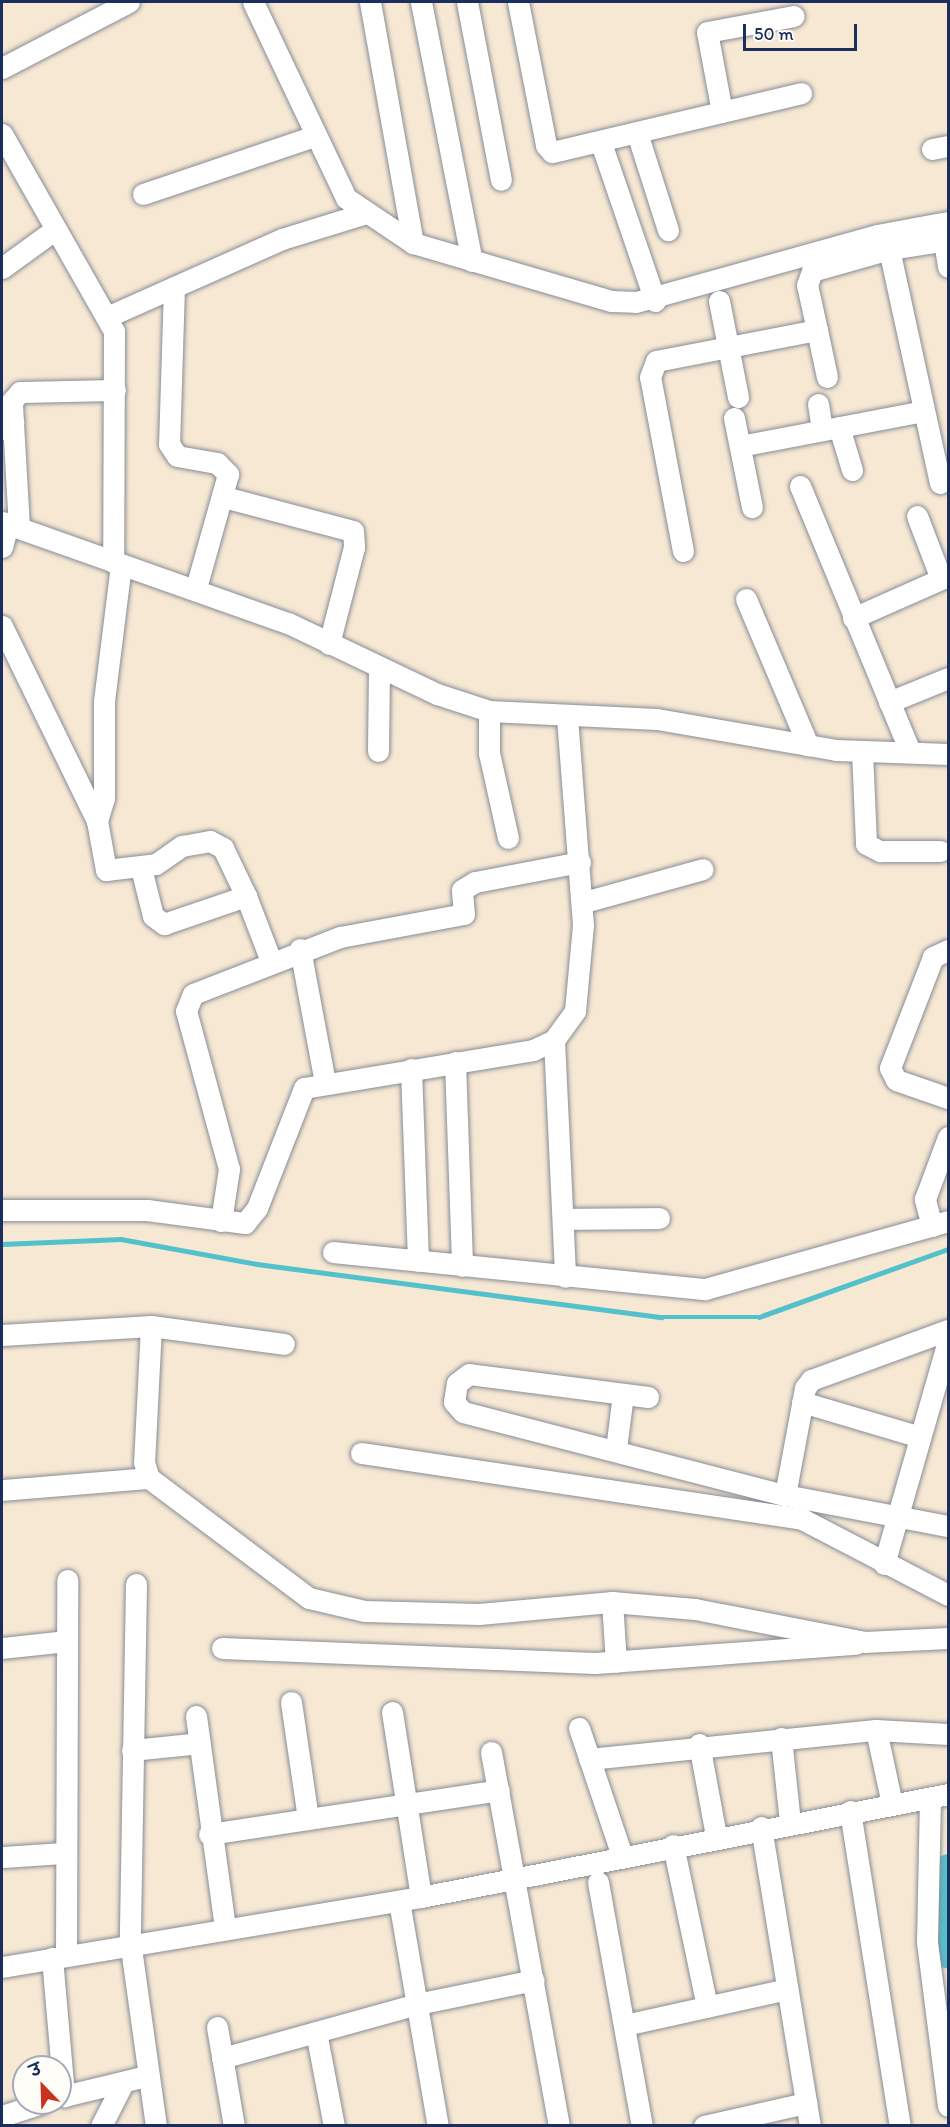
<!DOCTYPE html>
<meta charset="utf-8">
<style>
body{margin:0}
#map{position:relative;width:950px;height:2127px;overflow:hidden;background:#f6e8d2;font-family:Itim,"Playpen Sans Deva",sans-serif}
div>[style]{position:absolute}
.stream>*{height:4.5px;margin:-2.25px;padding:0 2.25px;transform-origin:2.25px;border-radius:2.25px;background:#53c1cb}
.river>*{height:27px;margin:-13.5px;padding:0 13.5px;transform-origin:13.5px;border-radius:13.5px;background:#53c1cb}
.roads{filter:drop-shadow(0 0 2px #888c98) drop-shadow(0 0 2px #888c98)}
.minor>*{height:21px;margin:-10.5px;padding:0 10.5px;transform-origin:10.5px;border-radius:10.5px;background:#fff}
span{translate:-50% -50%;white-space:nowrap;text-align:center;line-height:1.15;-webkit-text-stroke:6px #fdfcf7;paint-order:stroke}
.frame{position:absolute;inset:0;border:3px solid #1b2f5e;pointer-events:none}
.north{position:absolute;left:12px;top:2055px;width:60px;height:60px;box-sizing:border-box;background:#fdfcf7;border:2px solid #a3aaba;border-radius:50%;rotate:337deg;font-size:16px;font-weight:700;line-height:24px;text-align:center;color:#1b2f5e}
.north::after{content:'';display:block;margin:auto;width:21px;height:27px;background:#c8321e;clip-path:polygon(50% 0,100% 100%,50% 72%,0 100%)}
.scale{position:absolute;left:743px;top:24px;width:114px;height:27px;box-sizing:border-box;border:3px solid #1b2f5e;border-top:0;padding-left:8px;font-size:18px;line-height:21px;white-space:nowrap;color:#1b2f5e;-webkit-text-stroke:4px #fdfcf7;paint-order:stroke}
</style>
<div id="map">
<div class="stream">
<div style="left:2px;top:1244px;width:119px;rotate:-2.4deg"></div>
<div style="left:121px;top:1239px;width:138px;rotate:10.4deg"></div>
<div style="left:257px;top:1264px;width:408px;rotate:7.5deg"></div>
<div style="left:662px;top:1317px;width:97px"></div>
<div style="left:759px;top:1317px;width:201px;rotate:-19.8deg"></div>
</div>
<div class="river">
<div style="left:948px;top:1867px;width:27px;rotate:105deg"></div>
<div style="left:941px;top:1893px;width:62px;rotate:83.6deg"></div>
</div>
<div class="roads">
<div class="minor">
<div style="left:253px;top:2px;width:217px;rotate:64.6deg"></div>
<div style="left:346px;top:198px;width:81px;rotate:33.9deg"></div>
<div style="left:413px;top:243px;width:206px;rotate:16.3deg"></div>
<div style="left:611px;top:301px;width:25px;rotate:2deg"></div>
<div style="left:636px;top:302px;width:250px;rotate:-15.5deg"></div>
<div style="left:877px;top:235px;width:72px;rotate:-10.4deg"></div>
<div style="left:370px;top:2px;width:245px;rotate:79.9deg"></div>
<div style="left:421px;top:2px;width:264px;rotate:78.9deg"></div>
<div style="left:467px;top:2px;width:181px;rotate:79.2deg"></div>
<div style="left:518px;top:2px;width:146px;rotate:78.9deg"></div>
<div style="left:546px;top:145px;width:9px;rotate:49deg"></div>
<div style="left:552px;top:152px;width:256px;rotate:-13.3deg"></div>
<div style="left:2px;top:68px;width:143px;rotate:-27.5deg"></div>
<div style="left:722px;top:112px;width:81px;rotate:-100.6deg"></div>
<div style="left:707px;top:32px;width:88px;rotate:-10.4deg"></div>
<div style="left:637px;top:133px;width:102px;rotate:72.3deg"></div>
<div style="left:2px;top:134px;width:227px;rotate:60.4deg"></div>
<div style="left:114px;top:331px;width:231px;rotate:90.2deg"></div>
<div style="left:601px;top:143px;width:167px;rotate:71.1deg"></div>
<div style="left:932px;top:149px;width:16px;rotate:-11deg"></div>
<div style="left:143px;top:194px;width:181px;rotate:-18.7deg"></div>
<div style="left:944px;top:241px;width:26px;rotate:81deg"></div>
<div style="left:2px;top:268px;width:63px;rotate:-36deg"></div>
<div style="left:174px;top:287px;width:157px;rotate:91.8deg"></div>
<div style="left:169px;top:444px;width:14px;rotate:56deg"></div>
<div style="left:177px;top:456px;width:41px;rotate:9.9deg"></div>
<div style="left:217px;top:463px;width:16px;rotate:45deg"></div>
<div style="left:228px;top:474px;width:118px;rotate:105.7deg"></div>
<div style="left:719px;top:301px;width:98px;rotate:78.8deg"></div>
<div style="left:109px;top:316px;width:189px;rotate:-24deg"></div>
<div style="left:282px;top:239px;width:85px;rotate:-17.2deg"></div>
<div style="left:817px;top:330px;width:48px;rotate:78deg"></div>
<div style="left:818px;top:404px;width:26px;rotate:81deg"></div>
<div style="left:734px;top:418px;width:91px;rotate:78.6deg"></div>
<div style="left:13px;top:423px;width:104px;rotate:86.7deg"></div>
<div style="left:839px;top:427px;width:45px;rotate:73.2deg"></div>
<div style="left:2px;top:429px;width:13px;rotate:-29deg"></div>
<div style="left:13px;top:423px;width:22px;rotate:-93deg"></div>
<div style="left:12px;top:401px;width:12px;rotate:-48deg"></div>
<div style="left:20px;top:392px;width:95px;rotate:-1.2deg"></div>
<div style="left:740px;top:446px;width:187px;rotate:-10.8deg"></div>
<div style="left:940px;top:483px;width:239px;rotate:-102.3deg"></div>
<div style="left:889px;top:249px;width:60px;rotate:-8.7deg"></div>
<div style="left:800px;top:486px;width:288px;rotate:67.5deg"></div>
<div style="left:224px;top:497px;width:133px;rotate:14.8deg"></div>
<div style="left:353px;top:531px;width:16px;rotate:86deg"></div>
<div style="left:354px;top:547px;width:100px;rotate:104.5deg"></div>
<div style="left:917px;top:516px;width:67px;rotate:69.1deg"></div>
<div style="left:2px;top:522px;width:303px;rotate:19.5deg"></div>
<div style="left:288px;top:623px;width:165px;rotate:25.5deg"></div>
<div style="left:437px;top:694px;width:55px;rotate:18.1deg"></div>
<div style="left:489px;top:711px;width:168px;rotate:2.7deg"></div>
<div style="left:657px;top:719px;width:182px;rotate:9.8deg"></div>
<div style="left:836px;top:750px;width:112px;rotate:2deg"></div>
<div style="left:2px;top:547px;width:24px;rotate:-75deg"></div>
<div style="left:683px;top:551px;width:177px;rotate:-100.7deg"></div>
<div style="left:650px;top:377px;width:17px;rotate:-69deg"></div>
<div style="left:656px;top:361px;width:164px;rotate:-10.9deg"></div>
<div style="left:817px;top:330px;width:46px;rotate:-102.5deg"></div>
<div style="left:807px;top:285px;width:15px;rotate:-70deg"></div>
<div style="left:812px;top:271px;width:80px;rotate:-15.9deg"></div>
<div style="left:746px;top:599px;width:159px;rotate:67deg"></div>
<div style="left:853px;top:618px;width:104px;rotate:-23.9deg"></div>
<div style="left:2px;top:626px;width:217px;rotate:64deg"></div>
<div style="left:97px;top:821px;width:50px;rotate:79.6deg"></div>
<div style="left:106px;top:870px;width:50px;rotate:-6.8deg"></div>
<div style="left:156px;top:864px;width:32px;rotate:-35deg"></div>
<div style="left:182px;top:846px;width:28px;rotate:-10deg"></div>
<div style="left:210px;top:841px;width:15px;rotate:28deg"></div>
<div style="left:223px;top:848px;width:53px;rotate:64.4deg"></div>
<div style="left:889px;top:702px;width:64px;rotate:-22.1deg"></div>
<div style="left:489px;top:711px;width:42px;rotate:90deg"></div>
<div style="left:489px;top:753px;width:87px;rotate:77.4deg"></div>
<div style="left:378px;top:751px;width:84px;rotate:-89.3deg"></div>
<div style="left:862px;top:751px;width:93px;rotate:87.5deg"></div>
<div style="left:866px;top:844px;width:16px;rotate:27deg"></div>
<div style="left:880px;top:851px;width:60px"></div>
<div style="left:97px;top:821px;width:24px;rotate:-73deg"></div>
<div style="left:104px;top:798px;width:97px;rotate:-90deg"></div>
<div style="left:104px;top:701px;width:137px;rotate:-82.9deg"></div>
<div style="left:141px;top:868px;width:49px;rotate:76deg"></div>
<div style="left:153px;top:916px;width:14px;rotate:36deg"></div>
<div style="left:164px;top:924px;width:87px;rotate:-18.9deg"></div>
<div style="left:246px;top:896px;width:70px;rotate:69deg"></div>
<div style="left:584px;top:902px;width:123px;rotate:-15.5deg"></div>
<div style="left:300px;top:949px;width:136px;rotate:79.4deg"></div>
<div style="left:948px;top:950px;width:17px;rotate:155deg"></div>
<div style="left:933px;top:957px;width:119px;rotate:111.2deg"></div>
<div style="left:890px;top:1068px;width:13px;rotate:63deg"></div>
<div style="left:896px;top:1080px;width:55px;rotate:19.1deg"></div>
<div style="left:554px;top:1040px;width:237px;rotate:87.3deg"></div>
<div style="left:455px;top:1062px;width:204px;rotate:88deg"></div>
<div style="left:411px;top:1069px;width:192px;rotate:87.9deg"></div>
<div style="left:2px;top:1210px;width:145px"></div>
<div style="left:147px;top:1210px;width:99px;rotate:7.6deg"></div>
<div style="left:245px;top:1223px;width:19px;rotate:-51deg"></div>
<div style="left:257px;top:1208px;width:129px;rotate:-68.6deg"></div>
<div style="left:304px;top:1088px;width:232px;rotate:-9.4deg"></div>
<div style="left:533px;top:1050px;width:23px;rotate:-25deg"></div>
<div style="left:554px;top:1040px;width:36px;rotate:-54deg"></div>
<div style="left:575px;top:1011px;width:86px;rotate:-84.7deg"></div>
<div style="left:583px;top:925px;width:210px;rotate:-94.4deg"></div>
<div style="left:564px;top:1219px;width:95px;rotate:-0.6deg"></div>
<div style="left:221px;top:1221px;width:53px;rotate:-81.3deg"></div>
<div style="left:229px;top:1169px;width:164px;rotate:-105.2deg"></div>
<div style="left:186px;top:1011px;width:18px;rotate:-68deg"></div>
<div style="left:193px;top:994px;width:158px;rotate:-21.2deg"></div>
<div style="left:340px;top:937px;width:126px;rotate:-10.5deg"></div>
<div style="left:464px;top:914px;width:24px;rotate:-95deg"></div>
<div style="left:462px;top:890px;width:15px;rotate:-32deg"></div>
<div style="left:475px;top:882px;width:107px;rotate:-10.8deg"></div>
<div style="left:932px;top:1226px;width:28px;rotate:-105deg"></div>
<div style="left:925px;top:1199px;width:66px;rotate:-69.6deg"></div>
<div style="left:333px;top:1252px;width:374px;rotate:5.7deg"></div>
<div style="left:705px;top:1289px;width:252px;rotate:-15.6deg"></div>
<div style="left:151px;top:1326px;width:136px;rotate:92.9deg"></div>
<div style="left:144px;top:1462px;width:17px;rotate:73deg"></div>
<div style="left:149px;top:1478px;width:200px;rotate:36.9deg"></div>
<div style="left:309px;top:1598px;width:57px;rotate:13.1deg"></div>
<div style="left:365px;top:1611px;width:114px;rotate:1.5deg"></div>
<div style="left:479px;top:1614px;width:134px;rotate:-5.2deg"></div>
<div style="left:612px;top:1602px;width:83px;rotate:4.8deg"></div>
<div style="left:695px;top:1609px;width:172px;rotate:11deg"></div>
<div style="left:864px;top:1642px;width:84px;rotate:-2.7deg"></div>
<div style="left:2px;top:1335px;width:149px;rotate:-3.5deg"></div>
<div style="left:151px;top:1326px;width:134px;rotate:7.7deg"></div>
<div style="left:648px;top:1397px;width:180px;rotate:-172.7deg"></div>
<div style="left:469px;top:1374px;width:15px;rotate:143deg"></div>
<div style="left:457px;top:1383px;width:19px;rotate:99deg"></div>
<div style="left:454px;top:1402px;width:13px;rotate:48deg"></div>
<div style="left:463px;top:1412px;width:333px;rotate:14.5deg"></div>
<div style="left:785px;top:1495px;width:166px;rotate:10.8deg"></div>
<div style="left:802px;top:1402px;width:123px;rotate:16.5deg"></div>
<div style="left:616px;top:1449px;width:55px;rotate:-82.7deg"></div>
<div style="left:361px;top:1453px;width:446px;rotate:8.5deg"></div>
<div style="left:802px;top:1519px;width:165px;rotate:27.5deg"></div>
<div style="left:2px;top:1490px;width:147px;rotate:-4.7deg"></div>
<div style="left:785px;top:1495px;width:109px;rotate:-79.4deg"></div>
<div style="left:805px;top:1388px;width:10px;rotate:-53deg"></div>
<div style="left:811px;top:1380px;width:146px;rotate:-20.1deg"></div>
<div style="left:884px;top:1564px;width:232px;rotate:-74deg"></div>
<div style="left:136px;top:1584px;width:357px;rotate:91deg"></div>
<div style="left:130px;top:1941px;width:187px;rotate:82deg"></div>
<div style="left:612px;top:1602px;width:60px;rotate:86.2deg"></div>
<div style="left:2px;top:1648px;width:64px;rotate:-6.2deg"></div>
<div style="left:222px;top:1648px;width:373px;rotate:2.3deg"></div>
<div style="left:595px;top:1663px;width:261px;rotate:-4.2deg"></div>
<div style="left:291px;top:1702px;width:118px;rotate:81.7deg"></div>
<div style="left:392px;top:1712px;width:187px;rotate:81.1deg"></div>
<div style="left:196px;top:1716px;width:213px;rotate:82.2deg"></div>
<div style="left:579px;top:1728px;width:135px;rotate:71.4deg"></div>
<div style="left:876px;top:1730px;width:76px;rotate:77.8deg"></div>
<div style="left:781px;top:1738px;width:84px;rotate:83.9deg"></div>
<div style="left:699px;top:1744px;width:94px;rotate:79.5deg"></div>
<div style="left:132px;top:1750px;width:68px;rotate:-5.9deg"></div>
<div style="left:491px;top:1752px;width:380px;rotate:79.7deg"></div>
<div style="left:589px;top:1759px;width:288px;rotate:-5.8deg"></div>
<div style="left:876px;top:1730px;width:72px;rotate:3.2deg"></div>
<div style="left:930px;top:1798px;width:144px;rotate:91.2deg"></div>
<div style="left:927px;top:1942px;width:165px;rotate:82.7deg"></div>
<div style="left:850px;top:1811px;width:319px;rotate:81deg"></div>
<div style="left:761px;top:1827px;width:303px;rotate:80.7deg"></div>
<div style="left:209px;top:1834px;width:293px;rotate:-8.6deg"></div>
<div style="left:673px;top:1845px;width:165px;rotate:78.1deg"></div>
<div style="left:2px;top:1857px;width:62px;rotate:-3.7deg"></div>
<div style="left:598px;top:1882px;width:248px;rotate:79.8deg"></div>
<div style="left:399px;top:1901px;width:228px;rotate:80.2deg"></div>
<div style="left:66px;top:1954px;width:374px;rotate:-89.8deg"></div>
<div style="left:52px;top:1958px;width:139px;rotate:85deg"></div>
<div style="left:64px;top:2096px;width:84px;rotate:-13.7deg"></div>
<div style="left:2px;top:1967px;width:425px;rotate:-9.5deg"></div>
<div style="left:421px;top:1897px;width:537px;rotate:-11.06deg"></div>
<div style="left:625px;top:2025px;width:166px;rotate:-12.5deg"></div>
<div style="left:217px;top:2027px;width:100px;rotate:80.3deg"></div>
<div style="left:316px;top:2032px;width:96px;rotate:79.2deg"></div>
<div style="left:222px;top:2058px;width:202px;rotate:-15.5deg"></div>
<div style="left:417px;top:2004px;width:119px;rotate:-11.6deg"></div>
<div style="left:2px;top:2116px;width:42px;rotate:-18deg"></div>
<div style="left:101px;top:2126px;width:48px;rotate:-62.9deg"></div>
<div style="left:704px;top:2126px;width:105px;rotate:-12.7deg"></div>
</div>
</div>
<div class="frame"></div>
<div class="north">उ</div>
<div class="scale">50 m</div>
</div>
